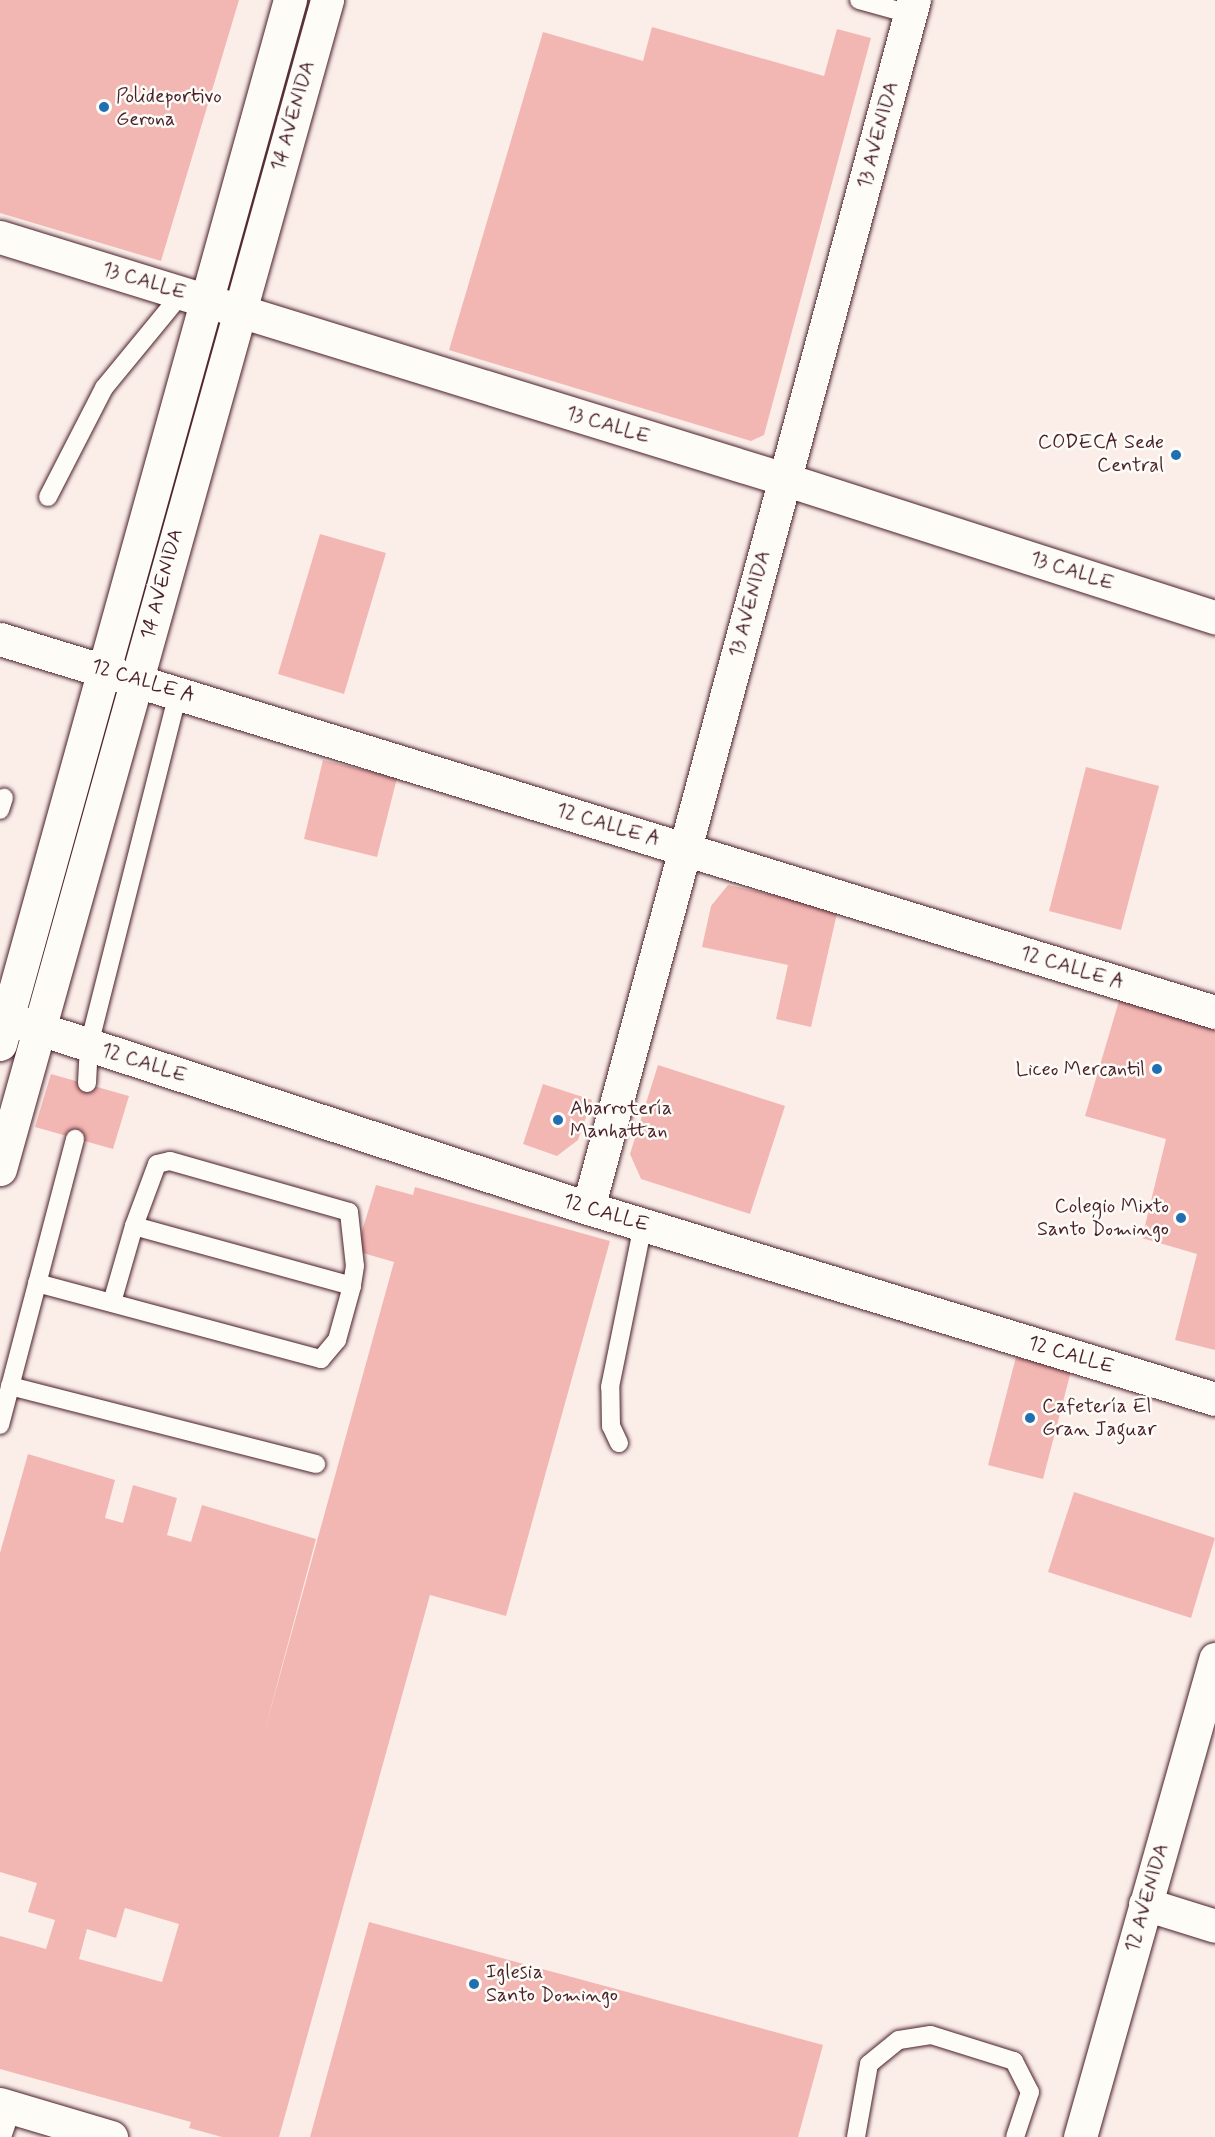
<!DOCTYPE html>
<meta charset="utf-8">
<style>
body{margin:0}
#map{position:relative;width:1215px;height:2137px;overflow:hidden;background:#fbeee9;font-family:Mynerve,sans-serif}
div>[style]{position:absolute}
.building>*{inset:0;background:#f3b7b3}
.roads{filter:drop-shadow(0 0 2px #4a1f2b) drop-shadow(0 0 2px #4a1f2b)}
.lane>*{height:18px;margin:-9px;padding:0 9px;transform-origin:9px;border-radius:9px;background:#fdfcf7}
.street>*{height:33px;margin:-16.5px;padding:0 16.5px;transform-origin:16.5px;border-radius:16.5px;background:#fdfcf7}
.secondary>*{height:33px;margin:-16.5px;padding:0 16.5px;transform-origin:16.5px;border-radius:16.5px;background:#fdfcf7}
.dots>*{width:16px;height:16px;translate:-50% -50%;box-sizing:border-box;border:3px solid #fdfcf7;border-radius:50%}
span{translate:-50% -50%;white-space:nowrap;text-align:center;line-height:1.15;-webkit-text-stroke:5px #fdfcf7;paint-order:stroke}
.poi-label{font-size:20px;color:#4a1f2b}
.left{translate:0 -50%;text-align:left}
.right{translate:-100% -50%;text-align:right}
.street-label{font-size:20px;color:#4a1f2b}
</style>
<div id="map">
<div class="building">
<div style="clip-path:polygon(0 0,239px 0,161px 261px,0 213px)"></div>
<div style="clip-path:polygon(652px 27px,824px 76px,837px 29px,871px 38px,764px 435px,751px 441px,449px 350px,543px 32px,643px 61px)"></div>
<div style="clip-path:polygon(320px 534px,386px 553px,344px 694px,278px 674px)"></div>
<div style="clip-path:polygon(323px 760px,397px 778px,377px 857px,304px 839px)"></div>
<div style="clip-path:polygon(1086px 767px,1159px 786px,1121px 930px,1049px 911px)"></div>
<div style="clip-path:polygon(728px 885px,838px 909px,811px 1027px,776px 1019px,788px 965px,702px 947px,711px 906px)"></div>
<div style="clip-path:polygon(1121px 994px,1215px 1022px,1215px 1350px,1175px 1340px,1197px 1254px,1142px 1238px,1166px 1139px,1085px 1116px)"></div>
<div style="clip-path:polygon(658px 1065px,785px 1106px,750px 1214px,641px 1179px,630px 1154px)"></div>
<div style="clip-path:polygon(51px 1074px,129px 1096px,113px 1149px,35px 1127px)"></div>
<div style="clip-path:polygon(543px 1084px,592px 1100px,578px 1140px,557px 1156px,523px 1144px)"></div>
<div style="clip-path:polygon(evenodd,376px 1185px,413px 1195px,415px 1187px,610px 1241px,506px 1616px,430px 1595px,279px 2137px,222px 2137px,189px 2128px,191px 2122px,0 2069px,0 1936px,46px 1949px,55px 1920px,28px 1912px,37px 1883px,0 1872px,0 1553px,28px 1454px,115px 1480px,105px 1518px,123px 1523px,133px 1485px,177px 1498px,167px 1535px,191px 1542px,202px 1505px,316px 1539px,264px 1733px,394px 1262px,356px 1251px,376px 1185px,125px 1908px,179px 1924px,162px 1982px,79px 1959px,87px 1929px,116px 1938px,125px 1908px)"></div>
<div style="clip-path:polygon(1016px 1357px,1071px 1371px,1043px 1479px,988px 1465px)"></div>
<div style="clip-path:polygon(1074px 1492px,1215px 1538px,1191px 1618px,1048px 1572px)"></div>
<div style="clip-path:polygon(369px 1922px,823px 2045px,798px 2137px,310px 2137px)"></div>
</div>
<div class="roads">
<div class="lane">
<div style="left:859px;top:0;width:53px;rotate:15.4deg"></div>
<div style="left:48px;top:497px;width:123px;rotate:-62.8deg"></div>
<div style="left:104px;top:388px;width:123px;rotate:-50.6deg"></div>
<div style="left:0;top:810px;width:13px;rotate:-72deg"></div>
<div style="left:87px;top:1083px;width:38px;rotate:-87deg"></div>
<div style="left:89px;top:1045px;width:364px;rotate:-75.8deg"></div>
<div style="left:134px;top:1226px;width:66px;rotate:-69.6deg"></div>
<div style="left:157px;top:1164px;width:13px;rotate:-13deg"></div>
<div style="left:170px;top:1161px;width:186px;rotate:15.9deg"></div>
<div style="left:349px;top:1212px;width:54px;rotate:83.7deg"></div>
<div style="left:355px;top:1266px;width:20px;rotate:99deg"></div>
<div style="left:37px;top:1283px;width:294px;rotate:15deg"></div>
<div style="left:321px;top:1359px;width:25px;rotate:-50deg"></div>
<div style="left:337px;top:1340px;width:56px;rotate:-74.5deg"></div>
<div style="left:352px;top:1286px;width:226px;rotate:-164.6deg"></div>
<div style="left:134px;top:1226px;width:79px;rotate:106.1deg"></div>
<div style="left:10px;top:1386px;width:316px;rotate:14.3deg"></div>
<div style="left:0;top:1425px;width:296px;rotate:-75.3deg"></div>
<div style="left:619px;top:1443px;width:19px;rotate:-115deg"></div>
<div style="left:611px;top:1426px;width:39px;rotate:-91deg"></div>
<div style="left:610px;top:1387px;width:165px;rotate:-78.5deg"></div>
<div style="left:2px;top:2137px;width:31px;rotate:-71deg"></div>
<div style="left:856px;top:2137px;width:74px;rotate:-79.9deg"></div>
<div style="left:869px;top:2064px;width:38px;rotate:-39deg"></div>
<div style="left:899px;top:2040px;width:32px;rotate:-9deg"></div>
<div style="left:931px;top:2035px;width:87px;rotate:17.4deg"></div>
<div style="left:1014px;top:2061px;width:35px;rotate:63deg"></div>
<div style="left:1030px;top:2092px;width:47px;rotate:108.4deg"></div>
</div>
<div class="street">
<div style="left:0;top:237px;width:820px;rotate:17.15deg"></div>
<div style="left:0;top:639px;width:1271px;rotate:17.07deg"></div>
<div style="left:19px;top:1022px;width:599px;rotate:18.1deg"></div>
<div style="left:0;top:1044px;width:1084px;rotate:-74.48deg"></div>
<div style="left:0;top:1169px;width:1214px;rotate:-74.37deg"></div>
<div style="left:1145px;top:1904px;width:73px;rotate:17.4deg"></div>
<div style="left:0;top:2104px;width:116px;rotate:16.6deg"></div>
</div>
<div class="secondary">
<div style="left:914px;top:0;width:1251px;rotate:105.1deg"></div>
<div style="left:588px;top:1208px;width:655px;rotate:16.94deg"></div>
<div style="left:784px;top:479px;width:453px;rotate:17.8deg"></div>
<div style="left:1080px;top:2137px;width:497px;rotate:-74.2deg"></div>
</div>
</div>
<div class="dots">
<div style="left:104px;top:107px;background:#1f6fb2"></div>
<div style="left:1176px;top:455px;background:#1f6fb2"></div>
<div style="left:1157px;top:1069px;background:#1f6fb2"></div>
<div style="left:558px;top:1120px;background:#1f6fb2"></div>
<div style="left:1181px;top:1218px;background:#1f6fb2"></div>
<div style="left:1030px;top:1418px;background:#1f6fb2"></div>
<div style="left:474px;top:1984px;background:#1f6fb2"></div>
</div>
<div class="poi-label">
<span class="left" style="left:116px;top:108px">Polideportivo<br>Gerona</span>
<span class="right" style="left:1164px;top:454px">CODECA Sede<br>Central</span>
<span class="right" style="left:1145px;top:1069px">Liceo Mercantil</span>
<span class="left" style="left:570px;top:1120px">Abarrotería<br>Manhattan</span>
<span class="right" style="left:1169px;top:1218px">Colegio Mixto<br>Santo Domingo</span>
<span class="left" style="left:1042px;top:1418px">Cafetería El<br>Gran Jaguar</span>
<span class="left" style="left:486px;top:1984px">Iglesia<br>Santo Domingo</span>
</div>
<div class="street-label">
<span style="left:293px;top:116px;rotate:-74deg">14 AVENIDA</span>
<span style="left:878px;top:135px;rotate:-75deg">13 AVENIDA</span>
<span style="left:144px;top:281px;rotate:17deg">13 CALLE</span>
<span style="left:608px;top:425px;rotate:17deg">13 CALLE</span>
<span style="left:1072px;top:571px;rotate:18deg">13 CALLE</span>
<span style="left:162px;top:584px;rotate:-75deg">14 AVENIDA</span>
<span style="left:750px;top:604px;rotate:-75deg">13 AVENIDA</span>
<span style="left:143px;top:681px;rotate:17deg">12 CALLE A</span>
<span style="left:608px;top:825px;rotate:17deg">12 CALLE A</span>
<span style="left:1072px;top:968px;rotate:17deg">12 CALLE A</span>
<span style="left:144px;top:1063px;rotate:18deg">12 CALLE</span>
<span style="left:606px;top:1213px;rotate:17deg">12 CALLE</span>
<span style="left:1071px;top:1355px;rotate:17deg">12 CALLE</span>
<span style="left:1147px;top:1898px;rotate:-74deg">12 AVENIDA</span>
</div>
</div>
